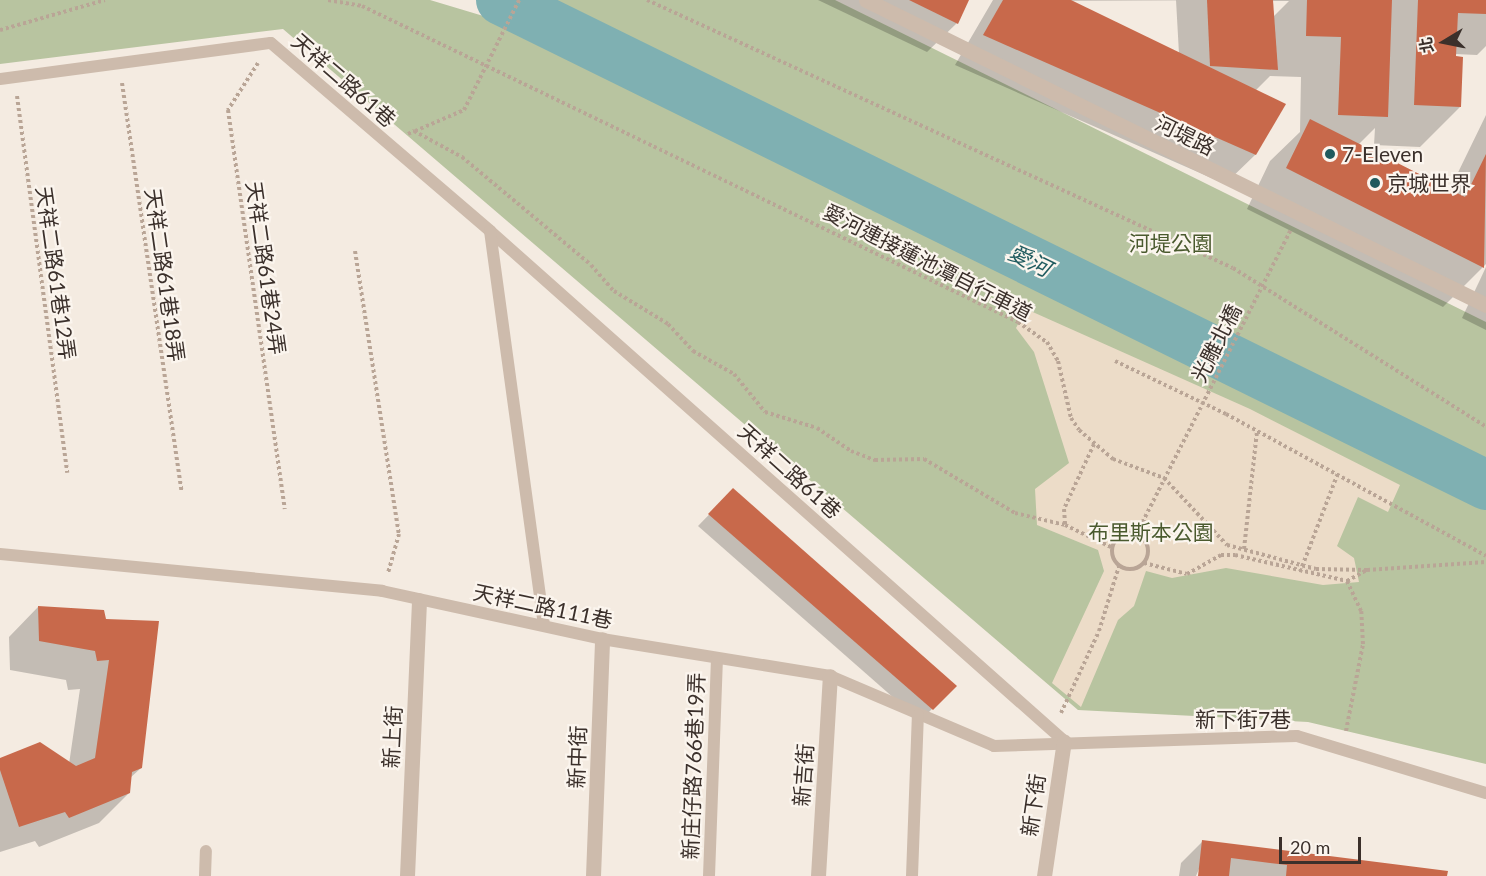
<!DOCTYPE html>
<meta charset="utf-8">
<style>
body{margin:0}
#map{position:relative;width:1486px;height:876px;overflow:hidden;background:#f4ebe1;font-family:Lato,"Noto Sans TC",sans-serif}
div>[style]{position:absolute}
.green>*{inset:0;background:#b8c4a0}
.plaza>*{inset:0;background:#ecdcc8}
.shadow>*{inset:0;background:#0003}
.river>*{height:50px;margin:-25px;padding:0 25px;transform-origin:25px;border-radius:25px;background:#7fb0b2}
.building>*{inset:0;background:#c8694b}
.path>*{height:4px;margin-top:-2px;transform-origin:0;background:repeating-linear-gradient(90deg,#b9a596 0 3px,transparent 0 6px)}
.path>.ring{margin:-2px;padding:0;box-sizing:content-box;background:none;border:4px solid #b9a596;border-radius:50%}
.lane>*{height:12px;margin:-6px;padding:0 6px;transform-origin:6px;border-radius:6px;background:#cdbbac}
.street>*{height:15px;margin:-7.5px;padding:0 7.5px;transform-origin:7.5px;border-radius:7.5px;background:#cdbbac}
.dots>*{width:16px;height:16px;translate:-50% -50%;box-sizing:border-box;border:3px solid #fbf5ee;border-radius:50%}
span{translate:-50% -50%;white-space:nowrap;text-align:center;line-height:1.15;-webkit-text-stroke:4.5px #fbf5ee;paint-order:stroke}
.street-label{font-size:21px;color:#3b302b}
.poi-label{font-size:21px;color:#3b302b}
.left{translate:0 -50%;text-align:left}
.park-label{font-size:21px;color:#4a5a2e}
.water-label{font-size:22px;color:#1f5a5e;font-style:italic}
.north{position:absolute;left:1414px;top:12px;width:60px;height:60px;-webkit-text-stroke:4px #fbf5ee;paint-order:stroke;rotate:260deg;font-size:16px;font-weight:700;line-height:24px;text-align:center;color:#3b302b}
.north::after{content:'';display:block;margin:auto;width:21px;height:27px;background:#3b302b;clip-path:polygon(50% 0,100% 100%,50% 72%,0 100%)}
.scale{position:absolute;left:1279px;top:837px;width:82px;height:27px;box-sizing:border-box;border:3px solid #3b302b;border-top:0;padding-left:8px;font-size:18px;line-height:21px;white-space:nowrap;color:#3b302b;-webkit-text-stroke:4px #fbf5ee;paint-order:stroke}
</style>
<div id="map">
<div class="green">
<div style="clip-path:polygon(0 0,430px 0,527px 29px,1222px 363px,1486px 501px,1486px 764px,1308px 722px,1078px 710px,283px 29px,0 64px)"></div>
<div style="clip-path:polygon(542px 0,835px 0,1486px 322px,1486px 467px,1127px 297px)"></div>
</div>
<div class="plaza">
<div style="clip-path:polygon(1026px 309px,1250px 409px,1400px 485px,1388px 512px,1358px 497px,1337px 546px,1354px 558px,1359px 582px,1323px 585px,1226px 568px,1172px 578px,1146px 571px,1134px 606px,1118px 620px,1081px 707px,1052px 683px,1104px 571px,1098px 550px,1037px 525px,1035px 489px,1069px 463px,1034px 352px,1016px 328px)"></div>
</div>
<div class="shadow">
<div style="clip-path:polygon(818px 0,968px 0,957px 23px,927px 52px)"></div>
<div style="clip-path:polygon(evenodd,993px 0,1068px 0,1179px 54px,1176px 0,1486px 0,1486px 46px,1477px 55px,1455px 54px,1460px 107px,1420px 147px,1374px 145px,1375px 128px,1358px 145px,1449px 191px,1486px 115px,1486px 264px,1443px 307px,1247px 209px,1270px 161px,1300px 132px,1301px 77px,1270px 76px,1255px 91px,1284px 105px,1255px 155px,1225px 184px,955px 65px,993px 0,1272px 1px,1289px 1px,1273px 17px,1272px 1px)"></div>
<div style="clip-path:polygon(1486px 267px,1486px 330px,1462px 318px)"></div>
<div style="clip-path:polygon(733px 490px,955px 686px,920px 721px,698px 526px)"></div>
<div style="clip-path:polygon(38px 607px,103px 611px,141px 768px,130px 778px,129px 793px,99px 823px,39px 847px,35px 841px,0 852px,0 759px,69px 764px,80px 689px,68px 690px,66px 680px,10px 670px,9px 637px)"></div>
<div style="clip-path:polygon(1203px 841px,1446px 876px,1199px 876px,1201px 864px,1196px 876px,1179px 876px,1181px 863px)"></div>
</div>
<div class="river">
<div style="left:501px;top:0;width:1098px;rotate:26.21deg"></div>
</div>
<div class="building">
<div style="clip-path:polygon(909px 0,969px 0,958px 24px)"></div>
<div style="clip-path:polygon(1003px 0,1071px 0,1286px 104px,1256px 155px,983px 35px)"></div>
<div style="clip-path:polygon(1207px 0,1273px 0,1278px 70px,1210px 66px)"></div>
<div style="clip-path:polygon(1307px 0,1392px 0,1388px 117px,1338px 115px,1341px 37px,1306px 36px)"></div>
<div style="clip-path:polygon(1418px 0,1486px 0,1486px 14px,1458px 13px,1456px 56px,1463px 57px,1461px 107px,1414px 105px)"></div>
<div style="clip-path:polygon(1310px 119px,1465px 197px,1486px 154px,1484px 268px,1286px 168px)"></div>
<div style="clip-path:polygon(733px 488px,957px 686px,933px 710px,708px 514px)"></div>
<div style="clip-path:polygon(38px 606px,104px 610px,106px 619px,159px 621px,142px 768px,132px 772px,130px 793px,69px 818px,65px 812px,19px 827px,0 770px,0 758px,40px 742px,76px 766px,95px 758px,109px 660px,97px 661px,95px 651px,39px 641px)"></div>
<div style="clip-path:polygon(1202px 840px,1448px 871px,1447px 876px,1286px 876px,1287px 865px,1231px 858px,1229px 876px,1198px 876px)"></div>
</div>
<div class="path">
<div style="left:328px;top:0;width:35px;rotate:10deg"></div>
<div style="left:362px;top:6px;width:728px;rotate:25.72deg"></div>
<div style="left:1018px;top:322px;width:35px;rotate:35deg"></div>
<div style="left:1047px;top:342px;width:22px;rotate:60deg"></div>
<div style="left:1058px;top:361px;width:58px;rotate:77.2deg"></div>
<div style="left:1071px;top:418px;width:14px;rotate:56deg"></div>
<div style="left:1079px;top:430px;width:45px;rotate:40.5deg"></div>
<div style="left:1113px;top:459px;width:54px;rotate:20.4deg"></div>
<div style="left:1164px;top:478px;width:92px;rotate:46.8deg"></div>
<div style="left:1227px;top:545px;width:92px;rotate:15.1deg"></div>
<div style="left:1316px;top:569px;width:51px;rotate:1.1deg"></div>
<div style="left:1367px;top:570px;width:119px;rotate:-3.8deg"></div>
<div style="left:647px;top:0;width:644px;rotate:24.58deg"></div>
<div style="left:1233px;top:268px;width:299px;rotate:32.1deg"></div>
<div style="left:0;top:30px;width:109px;rotate:-15.9deg"></div>
<div style="left:258px;top:63px;width:56px;rotate:122.6deg"></div>
<div style="left:228px;top:110px;width:403px;rotate:81.9deg"></div>
<div style="left:122px;top:83px;width:413px;rotate:81.7deg"></div>
<div style="left:17px;top:96px;width:380px;rotate:82.4deg"></div>
<div style="left:415px;top:131px;width:53px;rotate:-23.2deg"></div>
<div style="left:464px;top:110px;width:123px;rotate:-63.4deg"></div>
<div style="left:408px;top:134px;width:7px;rotate:-27deg"></div>
<div style="left:414px;top:131px;width:55px;rotate:28.4deg"></div>
<div style="left:462px;top:157px;width:168px;rotate:39.9deg"></div>
<div style="left:591px;top:265px;width:35px;rotate:49deg"></div>
<div style="left:614px;top:291px;width:63px;rotate:31.4deg"></div>
<div style="left:668px;top:324px;width:37px;rotate:47deg"></div>
<div style="left:693px;top:351px;width:47px;rotate:29.3deg"></div>
<div style="left:734px;top:374px;width:49px;rotate:50.8deg"></div>
<div style="left:765px;top:412px;width:54px;rotate:17.1deg"></div>
<div style="left:817px;top:428px;width:41px;rotate:34.1deg"></div>
<div style="left:851px;top:451px;width:26px;rotate:21deg"></div>
<div style="left:875px;top:460px;width:49px;rotate:-1.2deg"></div>
<div style="left:924px;top:459px;width:106px;rotate:30.7deg"></div>
<div style="left:1015px;top:513px;width:51px;rotate:13.5deg"></div>
<div style="left:355px;top:251px;width:286px;rotate:81.2deg"></div>
<div style="left:399px;top:534px;width:41px;rotate:105.8deg"></div>
<div style="left:1115px;top:361px;width:123px;rotate:25.5deg"></div>
<div style="left:1226px;top:414px;width:296px;rotate:28.6deg"></div>
<div style="left:1094px;top:444px;width:72px;rotate:114.8deg"></div>
<div style="left:1064px;top:509px;width:16px;rotate:86deg"></div>
<div style="left:1065px;top:525px;width:53px;rotate:25.6deg"></div>
<div class="ring" style="left:1112px;top:533px;width:32px;height:32px"></div>
<div style="left:1137px;top:533px;width:339px;rotate:-63.1deg"></div>
<div style="left:1244px;top:549px;width:119px;rotate:-83.7deg"></div>
<div style="left:1144px;top:563px;width:44px;rotate:14.3deg"></div>
<div style="left:1187px;top:574px;width:39px;rotate:-29deg"></div>
<div style="left:1221px;top:555px;width:14px"></div>
<div style="left:1235px;top:555px;width:115px;rotate:13.1deg"></div>
<div style="left:1347px;top:581px;width:21px;rotate:-29deg"></div>
<div style="left:1300px;top:572px;width:106px;rotate:-69deg"></div>
<div style="left:1061px;top:713px;width:90px;rotate:-65.1deg"></div>
<div style="left:1099px;top:631px;width:68px;rotate:-72.9deg"></div>
<div style="left:1346px;top:731px;width:89px;rotate:-78.9deg"></div>
<div style="left:1363px;top:644px;width:33px;rotate:-93deg"></div>
<div style="left:1361px;top:611px;width:33px;rotate:-115deg"></div>
</div>
<div class="lane">
<div style="left:0;top:79px;width:273px;rotate:-7.6deg"></div>
<div style="left:271px;top:43px;width:289px;rotate:40.6deg"></div>
<div style="left:490px;top:231px;width:768px;rotate:41.62deg"></div>
<div style="left:490px;top:231px;width:398px;rotate:82.2deg"></div>
<div style="left:0;top:554px;width:384px;rotate:5.5deg"></div>
<div style="left:382px;top:591px;width:225px;rotate:12.3deg"></div>
<div style="left:602px;top:639px;width:231px;rotate:9.2deg"></div>
<div style="left:830px;top:676px;width:178px;rotate:23.1deg"></div>
<div style="left:994px;top:746px;width:303px;rotate:-1.9deg"></div>
<div style="left:1297px;top:736px;width:197px;rotate:16.8deg"></div>
<div style="left:205px;top:876px;width:25px;rotate:-88deg"></div>
<div style="left:709px;top:876px;width:218px;rotate:-87.9deg"></div>
<div style="left:912px;top:876px;width:161px;rotate:-87.9deg"></div>
</div>
<div class="street">
<div style="left:866px;top:0;width:691px;rotate:26.19deg"></div>
<div style="left:407px;top:876px;width:276px;rotate:-87.5deg"></div>
<div style="left:593px;top:876px;width:237px;rotate:-87.8deg"></div>
<div style="left:818px;top:876px;width:200px;rotate:-86.6deg"></div>
<div style="left:1044px;top:876px;width:136px;rotate:-81.6deg"></div>
</div>
<div class="dots">
<div style="left:1330px;top:154px;background:#1f5a5e"></div>
<div style="left:1375px;top:183px;background:#1f5a5e"></div>
</div>
<div class="street-label">
<span style="left:344px;top:80px;rotate:41deg">天祥二路61巷</span>
<span style="left:1185px;top:135px;rotate:26deg">河堤路</span>
<span style="left:928px;top:262px;rotate:27deg">愛河連接蓮池潭自行車道</span>
<span style="left:266px;top:268px;rotate:82deg">天祥二路61巷24弄</span>
<span style="left:56px;top:273px;rotate:82deg">天祥二路61巷12弄</span>
<span style="left:165px;top:275px;rotate:82deg">天祥二路61巷18弄</span>
<span style="left:1216px;top:343px;rotate:-63deg">光雕北橋</span>
<span style="left:790px;top:471px;rotate:42deg">天祥二路61巷</span>
<span style="left:543px;top:606px;rotate:12deg">天祥二路111巷</span>
<span style="left:1243px;top:719px">新下街7巷</span>
<span style="left:392px;top:737px;rotate:-87deg">新上街</span>
<span style="left:577px;top:757px;rotate:-88deg">新中街</span>
<span style="left:693px;top:766px;rotate:-88deg">新庄仔路766巷19弄</span>
<span style="left:803px;top:775px;rotate:-86deg">新吉街</span>
<span style="left:1033px;top:805px;rotate:-82deg">新下街</span>
</div>
<div class="poi-label">
<span class="left" style="left:1342px;top:154px">7-Eleven</span>
<span class="left" style="left:1387px;top:183px">京城世界</span>
</div>
<div class="park-label">
<span style="left:1171px;top:243px">河堤公園</span>
<span style="left:1151px;top:532px">布里斯本公園</span>
</div>
<div class="water-label">
<span style="left:1030px;top:260px;rotate:26deg">愛河</span>
</div>
<div class="north">北</div>
<div class="scale">20 m</div>
</div>
